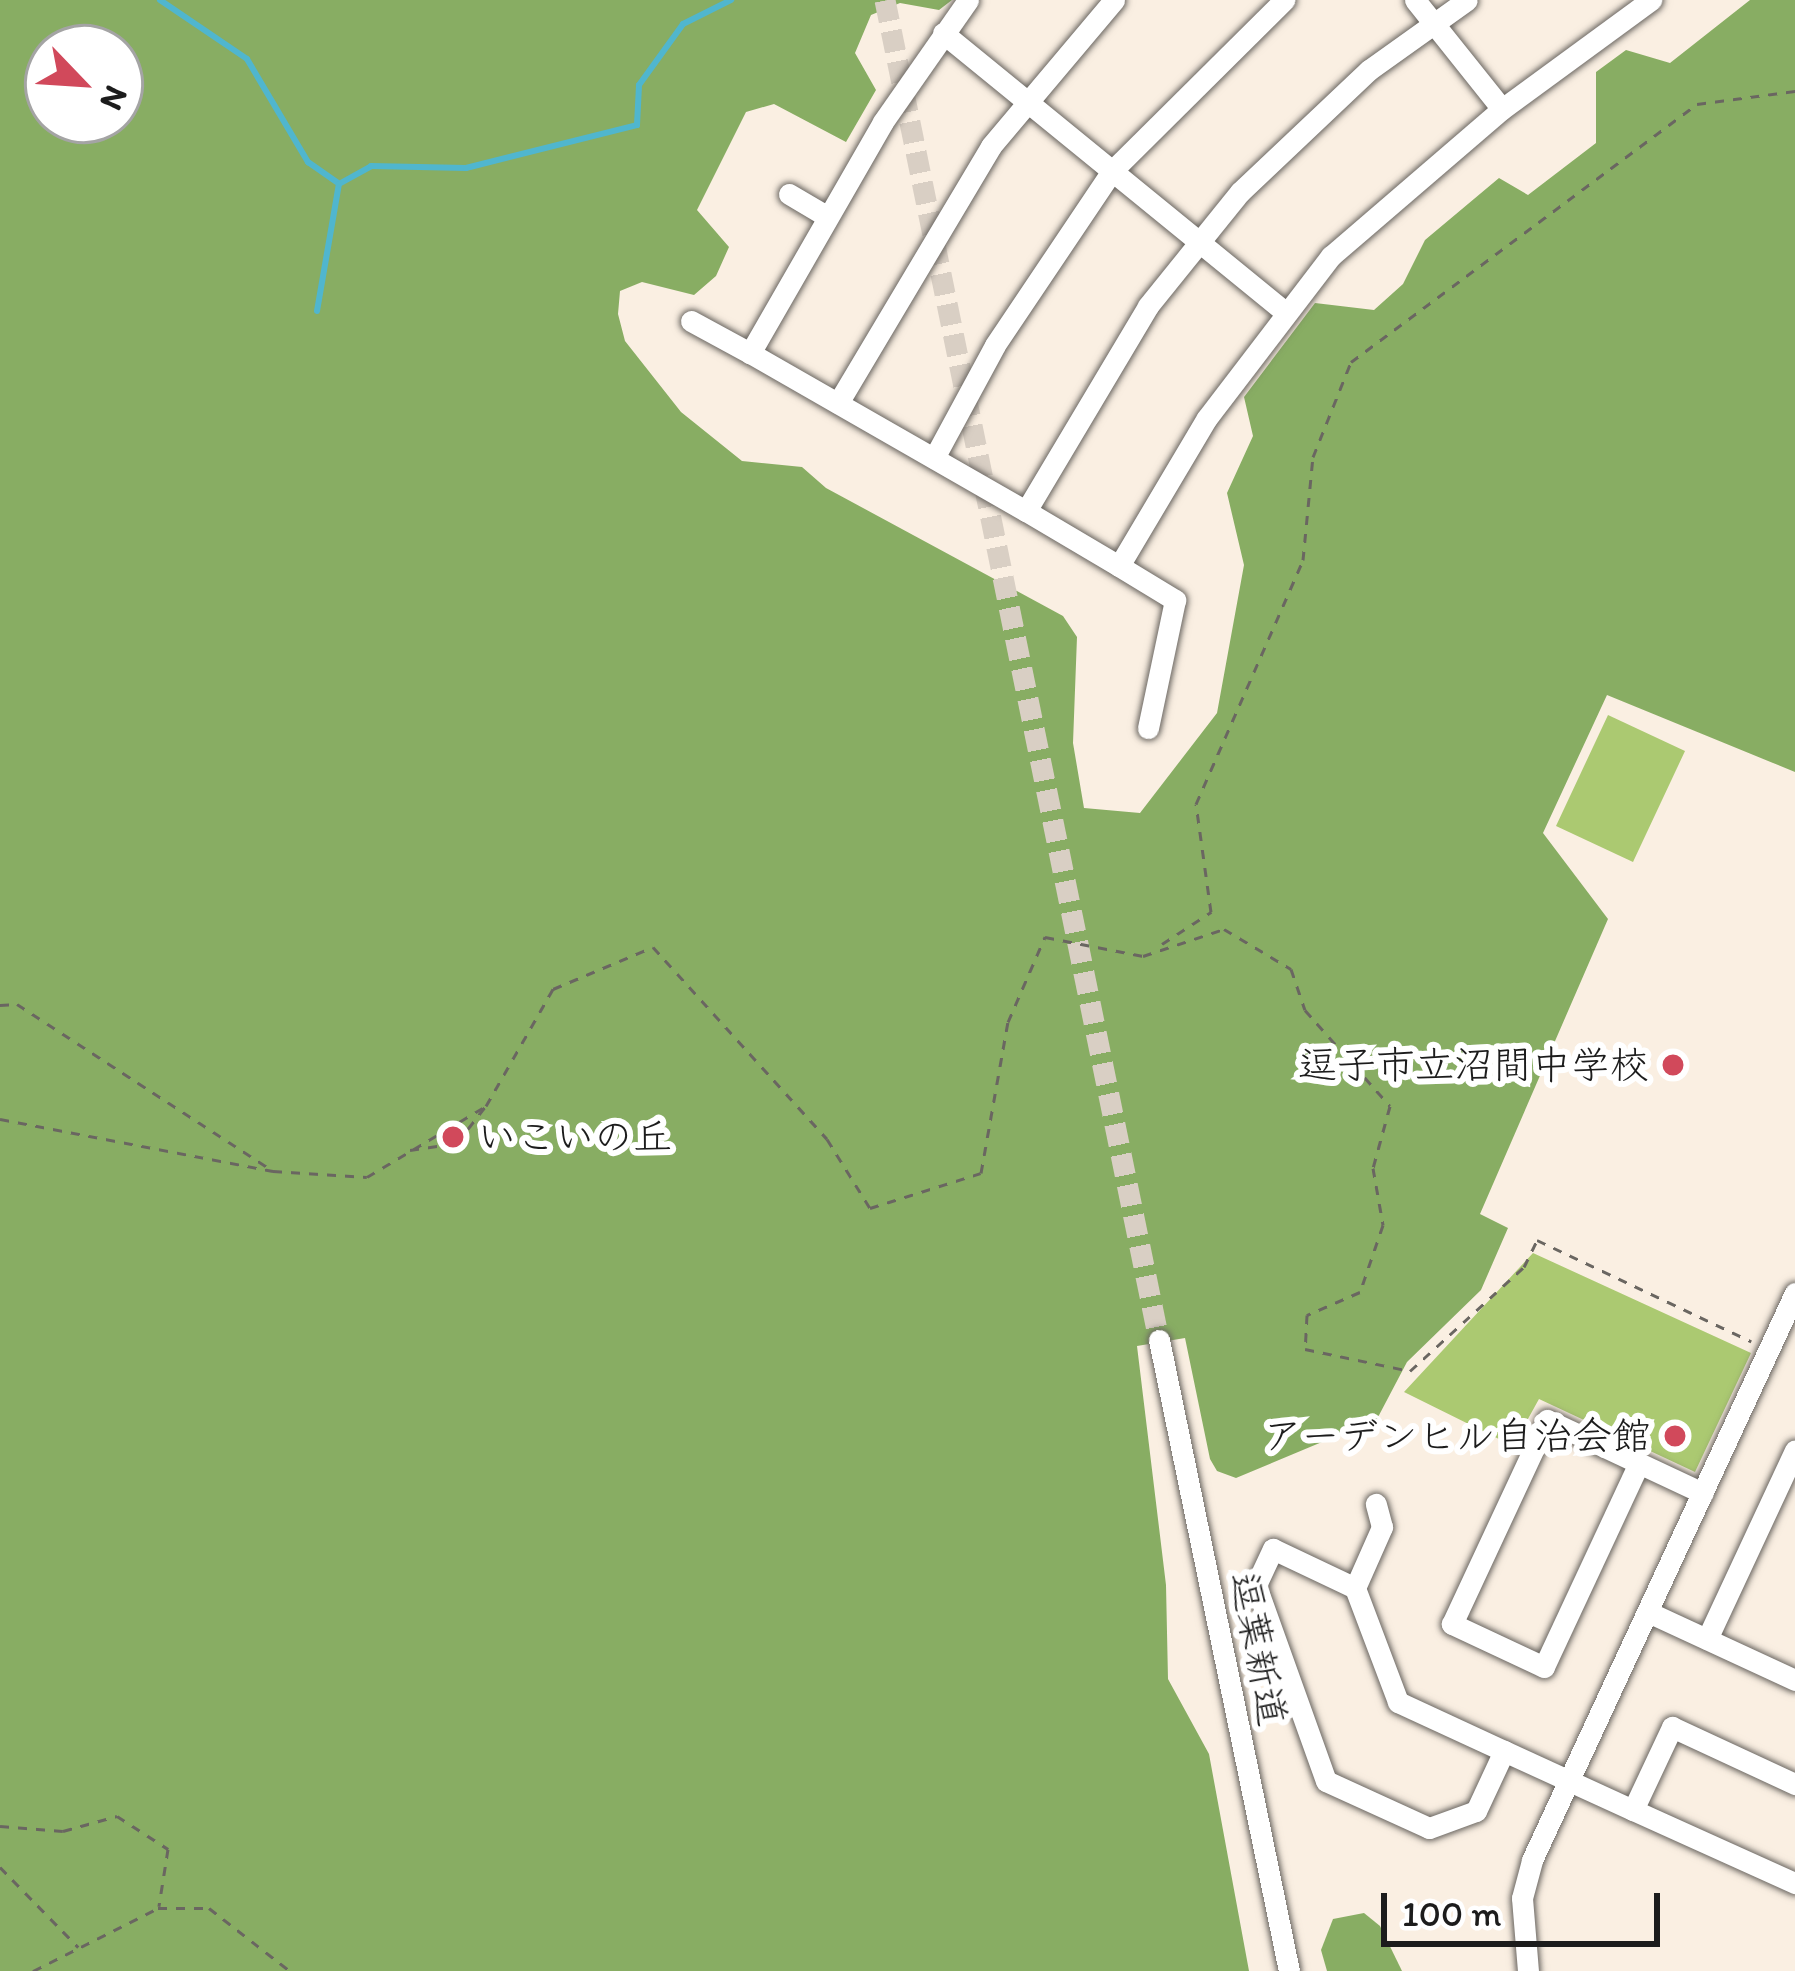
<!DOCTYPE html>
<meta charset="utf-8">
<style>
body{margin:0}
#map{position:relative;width:1795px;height:1971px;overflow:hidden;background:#faefe2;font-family:Itim,"Klee One",sans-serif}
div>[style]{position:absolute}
.green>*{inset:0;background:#abc971}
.forest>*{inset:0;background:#88ad63}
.stream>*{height:6px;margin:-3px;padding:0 3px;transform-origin:3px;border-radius:3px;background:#50b6ce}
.minor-tunnel>*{height:21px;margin-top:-10.5px;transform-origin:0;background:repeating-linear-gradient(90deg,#d9cfc4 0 21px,transparent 0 31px)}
.path>*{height:3px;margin-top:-1.5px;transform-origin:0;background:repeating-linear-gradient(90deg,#6a6661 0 9px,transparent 0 18px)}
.roads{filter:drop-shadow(0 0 3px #6a6661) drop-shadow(0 0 3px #6a6661)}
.minor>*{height:21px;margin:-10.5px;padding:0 10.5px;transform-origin:10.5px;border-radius:10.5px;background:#fff}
.dots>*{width:33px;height:33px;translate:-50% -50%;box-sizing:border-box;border:6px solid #fff;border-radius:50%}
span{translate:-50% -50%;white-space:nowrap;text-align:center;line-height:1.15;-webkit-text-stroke:12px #fff;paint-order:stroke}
.poi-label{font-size:39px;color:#1c1c1c}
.right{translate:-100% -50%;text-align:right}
.left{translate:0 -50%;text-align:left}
.street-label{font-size:39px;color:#1c1c1c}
.north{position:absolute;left:24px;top:24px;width:120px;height:120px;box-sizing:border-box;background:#fff;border:3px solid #a4a4a4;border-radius:50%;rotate:115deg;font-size:33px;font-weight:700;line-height:48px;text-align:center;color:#1c1c1c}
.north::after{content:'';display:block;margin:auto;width:42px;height:54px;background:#d1495b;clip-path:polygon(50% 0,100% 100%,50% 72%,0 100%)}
.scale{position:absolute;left:1381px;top:1893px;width:279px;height:54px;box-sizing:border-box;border:6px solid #1c1c1c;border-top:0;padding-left:15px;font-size:36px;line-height:42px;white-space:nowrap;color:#1c1c1c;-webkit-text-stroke:9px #fff;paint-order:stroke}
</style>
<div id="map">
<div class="green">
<div style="clip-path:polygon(1608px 715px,1685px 751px,1633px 862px,1556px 826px)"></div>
<div style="clip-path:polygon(1533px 1253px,1751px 1353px,1695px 1472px,1539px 1399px,1513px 1446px,1404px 1392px)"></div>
</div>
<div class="forest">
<div style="clip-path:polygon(evenodd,0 0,952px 0,939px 10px,900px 3px,871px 15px,855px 53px,876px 90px,846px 142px,774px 104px,746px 112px,697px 210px,729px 247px,716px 276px,694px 295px,642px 282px,620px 291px,618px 314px,625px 341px,681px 412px,742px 461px,802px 467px,826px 488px,1063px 616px,1077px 637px,1073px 743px,1084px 808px,1140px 813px,1217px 713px,1244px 565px,1227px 493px,1253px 436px,1244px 397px,1315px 303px,1374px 310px,1403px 284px,1425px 240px,1499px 178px,1528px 195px,1596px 143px,1596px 72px,1626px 50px,1670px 63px,1750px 0,1795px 0,1795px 772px,1607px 695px,1543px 833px,1608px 919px,1480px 1214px,1508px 1228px,1481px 1290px,1407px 1362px,1377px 1419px,1236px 1478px,1217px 1471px,1210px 1459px,1185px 1338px,1137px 1346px,1166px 1585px,1168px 1679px,1209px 1754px,1249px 1971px,0 1971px,0 0,48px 48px,120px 48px,120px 120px,48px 120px,48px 48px)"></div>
<div style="clip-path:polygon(1364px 1913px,1380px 1926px,1402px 1971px,1327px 1971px,1321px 1950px,1333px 1919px)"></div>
</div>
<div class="stream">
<div style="left:160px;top:0;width:105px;rotate:34.1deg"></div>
<div style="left:247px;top:59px;width:120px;rotate:59.4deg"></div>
<div style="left:308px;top:162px;width:38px;rotate:35deg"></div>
<div style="left:317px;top:311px;width:129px;rotate:-80.2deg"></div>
<div style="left:339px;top:184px;width:37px;rotate:-29deg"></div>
<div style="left:371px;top:166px;width:95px;rotate:1.2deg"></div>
<div style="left:466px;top:168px;width:176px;rotate:-14.1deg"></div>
<div style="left:637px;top:125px;width:40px;rotate:-87.1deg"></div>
<div style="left:639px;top:85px;width:75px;rotate:-54.2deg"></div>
<div style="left:683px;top:24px;width:54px;rotate:-26.6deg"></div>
</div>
<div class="minor-tunnel">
<div style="left:885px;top:0;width:1368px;rotate:78.44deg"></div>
</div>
<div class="path">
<div style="left:1162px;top:944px;width:59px;rotate:-33.1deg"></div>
<div style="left:1211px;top:912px;width:109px;rotate:-97.9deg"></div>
<div style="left:1196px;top:804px;width:266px;rotate:-66.3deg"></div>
<div style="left:1303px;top:560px;width:103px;rotate:-84.5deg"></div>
<div style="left:1313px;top:457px;width:102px;rotate:-68.2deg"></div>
<div style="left:1351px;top:362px;width:432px;rotate:-36.7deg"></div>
<div style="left:1697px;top:104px;width:99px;rotate:-7.6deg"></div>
<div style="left:0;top:1005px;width:17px;rotate:-3deg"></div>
<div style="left:17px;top:1004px;width:304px;rotate:33.1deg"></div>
<div style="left:0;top:1119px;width:278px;rotate:10.8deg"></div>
<div style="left:273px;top:1171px;width:94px;rotate:3.7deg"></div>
<div style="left:367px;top:1177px;width:139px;rotate:-30.8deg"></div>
<div style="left:486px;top:1106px;width:135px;rotate:-60.2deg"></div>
<div style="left:553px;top:989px;width:108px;rotate:-22.8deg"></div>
<div style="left:653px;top:947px;width:259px;rotate:47.8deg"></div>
<div style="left:827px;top:1139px;width:81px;rotate:58.1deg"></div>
<div style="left:870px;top:1208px;width:116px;rotate:-17.5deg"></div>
<div style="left:981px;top:1173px;width:153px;rotate:-79.9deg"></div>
<div style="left:1008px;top:1022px;width:93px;rotate:-66.5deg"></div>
<div style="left:1045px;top:937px;width:100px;rotate:11deg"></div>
<div style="left:1143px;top:956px;width:85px;rotate:-18.4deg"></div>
<div style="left:1224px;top:929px;width:78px;rotate:30.8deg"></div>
<div style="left:1291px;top:969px;width:43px;rotate:71.1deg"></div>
<div style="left:1305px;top:1010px;width:128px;rotate:48.5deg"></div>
<div style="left:1390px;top:1106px;width:64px;rotate:105.3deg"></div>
<div style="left:1373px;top:1168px;width:58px;rotate:80deg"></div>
<div style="left:1383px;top:1225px;width:71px;rotate:108.9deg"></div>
<div style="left:1360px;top:1292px;width:58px;rotate:156.5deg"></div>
<div style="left:1307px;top:1315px;width:34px;rotate:93deg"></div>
<div style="left:1305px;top:1349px;width:107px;rotate:11.8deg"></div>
<div style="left:1410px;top:1371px;width:154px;rotate:-42.4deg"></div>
<div style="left:1524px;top:1267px;width:30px;rotate:-64deg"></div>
<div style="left:1537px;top:1240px;width:237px;rotate:25.3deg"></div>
<div style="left:410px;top:1150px;width:48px;rotate:-8.5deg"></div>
<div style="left:457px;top:1143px;width:46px;rotate:-52.1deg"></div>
<div style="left:0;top:1826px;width:63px;rotate:4.5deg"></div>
<div style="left:63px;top:1831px;width:56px;rotate:-15.5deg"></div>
<div style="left:117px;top:1816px;width:61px;rotate:32.9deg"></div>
<div style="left:168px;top:1849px;width:58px;rotate:99deg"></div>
<div style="left:0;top:1867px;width:112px;rotate:45.7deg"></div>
<div style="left:33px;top:1971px;width:140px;rotate:-26.7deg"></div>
<div style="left:158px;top:1908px;width:51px"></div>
<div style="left:209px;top:1908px;width:103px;rotate:37.9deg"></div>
</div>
<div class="roads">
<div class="minor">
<div style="left:968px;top:0;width:149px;rotate:124.9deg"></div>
<div style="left:883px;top:122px;width:267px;rotate:119.9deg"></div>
<div style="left:750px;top:353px;width:318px;rotate:29.8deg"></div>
<div style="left:1026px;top:511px;width:239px;rotate:-59.2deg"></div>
<div style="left:1148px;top:306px;width:146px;rotate:-51.1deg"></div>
<div style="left:1240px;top:192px;width:178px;rotate:-43.4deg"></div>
<div style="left:1369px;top:70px;width:120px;rotate:-35.5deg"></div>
<div style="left:1415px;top:0;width:139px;rotate:51.4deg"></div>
<div style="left:943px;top:33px;width:440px;rotate:39.2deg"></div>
<div style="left:789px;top:194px;width:45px;rotate:30.5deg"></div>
<div style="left:691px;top:321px;width:67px;rotate:28.5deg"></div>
<div style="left:838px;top:403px;width:299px;rotate:-59.2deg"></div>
<div style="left:991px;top:146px;width:191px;rotate:-49.9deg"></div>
<div style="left:934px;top:458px;width:128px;rotate:-61.6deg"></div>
<div style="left:995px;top:345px;width:210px;rotate:-56.1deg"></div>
<div style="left:1112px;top:171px;width:243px;rotate:-44.8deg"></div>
<div style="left:1026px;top:511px;width:108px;rotate:30.6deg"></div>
<div style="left:1119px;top:566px;width:172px;rotate:-59.3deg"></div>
<div style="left:1207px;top:418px;width:204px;rotate:-52.6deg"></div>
<div style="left:1331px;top:256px;width:225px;rotate:-40.7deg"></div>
<div style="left:1502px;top:109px;width:185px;rotate:-36.2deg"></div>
<div style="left:1119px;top:566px;width:66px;rotate:31.3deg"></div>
<div style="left:1175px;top:600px;width:131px;rotate:101.9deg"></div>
<div style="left:1159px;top:1340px;width:644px;rotate:78.36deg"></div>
<div style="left:1639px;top:1463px;width:225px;rotate:115deg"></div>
<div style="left:1544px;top:1667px;width:102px;rotate:-154.9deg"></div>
<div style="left:1452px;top:1624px;width:225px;rotate:-65deg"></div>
<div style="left:1547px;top:1420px;width:172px;rotate:25.1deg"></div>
<div style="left:1355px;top:1588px;width:67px;rotate:-66.1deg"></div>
<div style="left:1382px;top:1527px;width:24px;rotate:-105deg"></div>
<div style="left:1648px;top:1612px;width:162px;rotate:24.8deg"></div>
<div style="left:1707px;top:1639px;width:208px;rotate:-65deg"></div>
<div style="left:1504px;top:1751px;width:66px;rotate:115deg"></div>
<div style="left:1476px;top:1811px;width:50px;rotate:160.1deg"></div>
<div style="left:1429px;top:1828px;width:113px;rotate:-155.5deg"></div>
<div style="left:1326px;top:1781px;width:208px;rotate:-109.7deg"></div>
<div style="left:1256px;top:1585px;width:40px;rotate:-65deg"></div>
<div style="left:1273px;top:1549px;width:91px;rotate:25.4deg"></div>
<div style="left:1355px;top:1588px;width:122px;rotate:69.3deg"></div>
<div style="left:1398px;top:1702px;width:117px;rotate:24.8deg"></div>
<div style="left:1504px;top:1751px;width:142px;rotate:24.6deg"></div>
<div style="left:1633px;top:1810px;width:178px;rotate:24.3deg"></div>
<div style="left:1633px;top:1810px;width:92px;rotate:-64.8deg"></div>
<div style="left:1672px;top:1727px;width:136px;rotate:24.9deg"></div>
<div style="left:1528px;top:1971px;width:73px;rotate:-94.7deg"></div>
<div style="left:1522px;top:1898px;width:39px;rotate:-75deg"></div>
<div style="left:1532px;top:1860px;width:625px;rotate:-65.12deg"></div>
</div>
</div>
<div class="dots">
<div style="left:1673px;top:1065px;background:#d1495b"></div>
<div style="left:453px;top:1137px;background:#d1495b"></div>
<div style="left:1675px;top:1436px;background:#d1495b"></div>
</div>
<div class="poi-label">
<span class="right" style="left:1649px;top:1065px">逗子市立沼間中学校</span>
<span class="left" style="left:477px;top:1137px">いこいの丘</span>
<span class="right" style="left:1651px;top:1436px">アーデンヒル自治会館</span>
</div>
<div class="street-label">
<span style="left:1258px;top:1649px;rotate:79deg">逗葉新道</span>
</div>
<div class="north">N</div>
<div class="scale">100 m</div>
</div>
